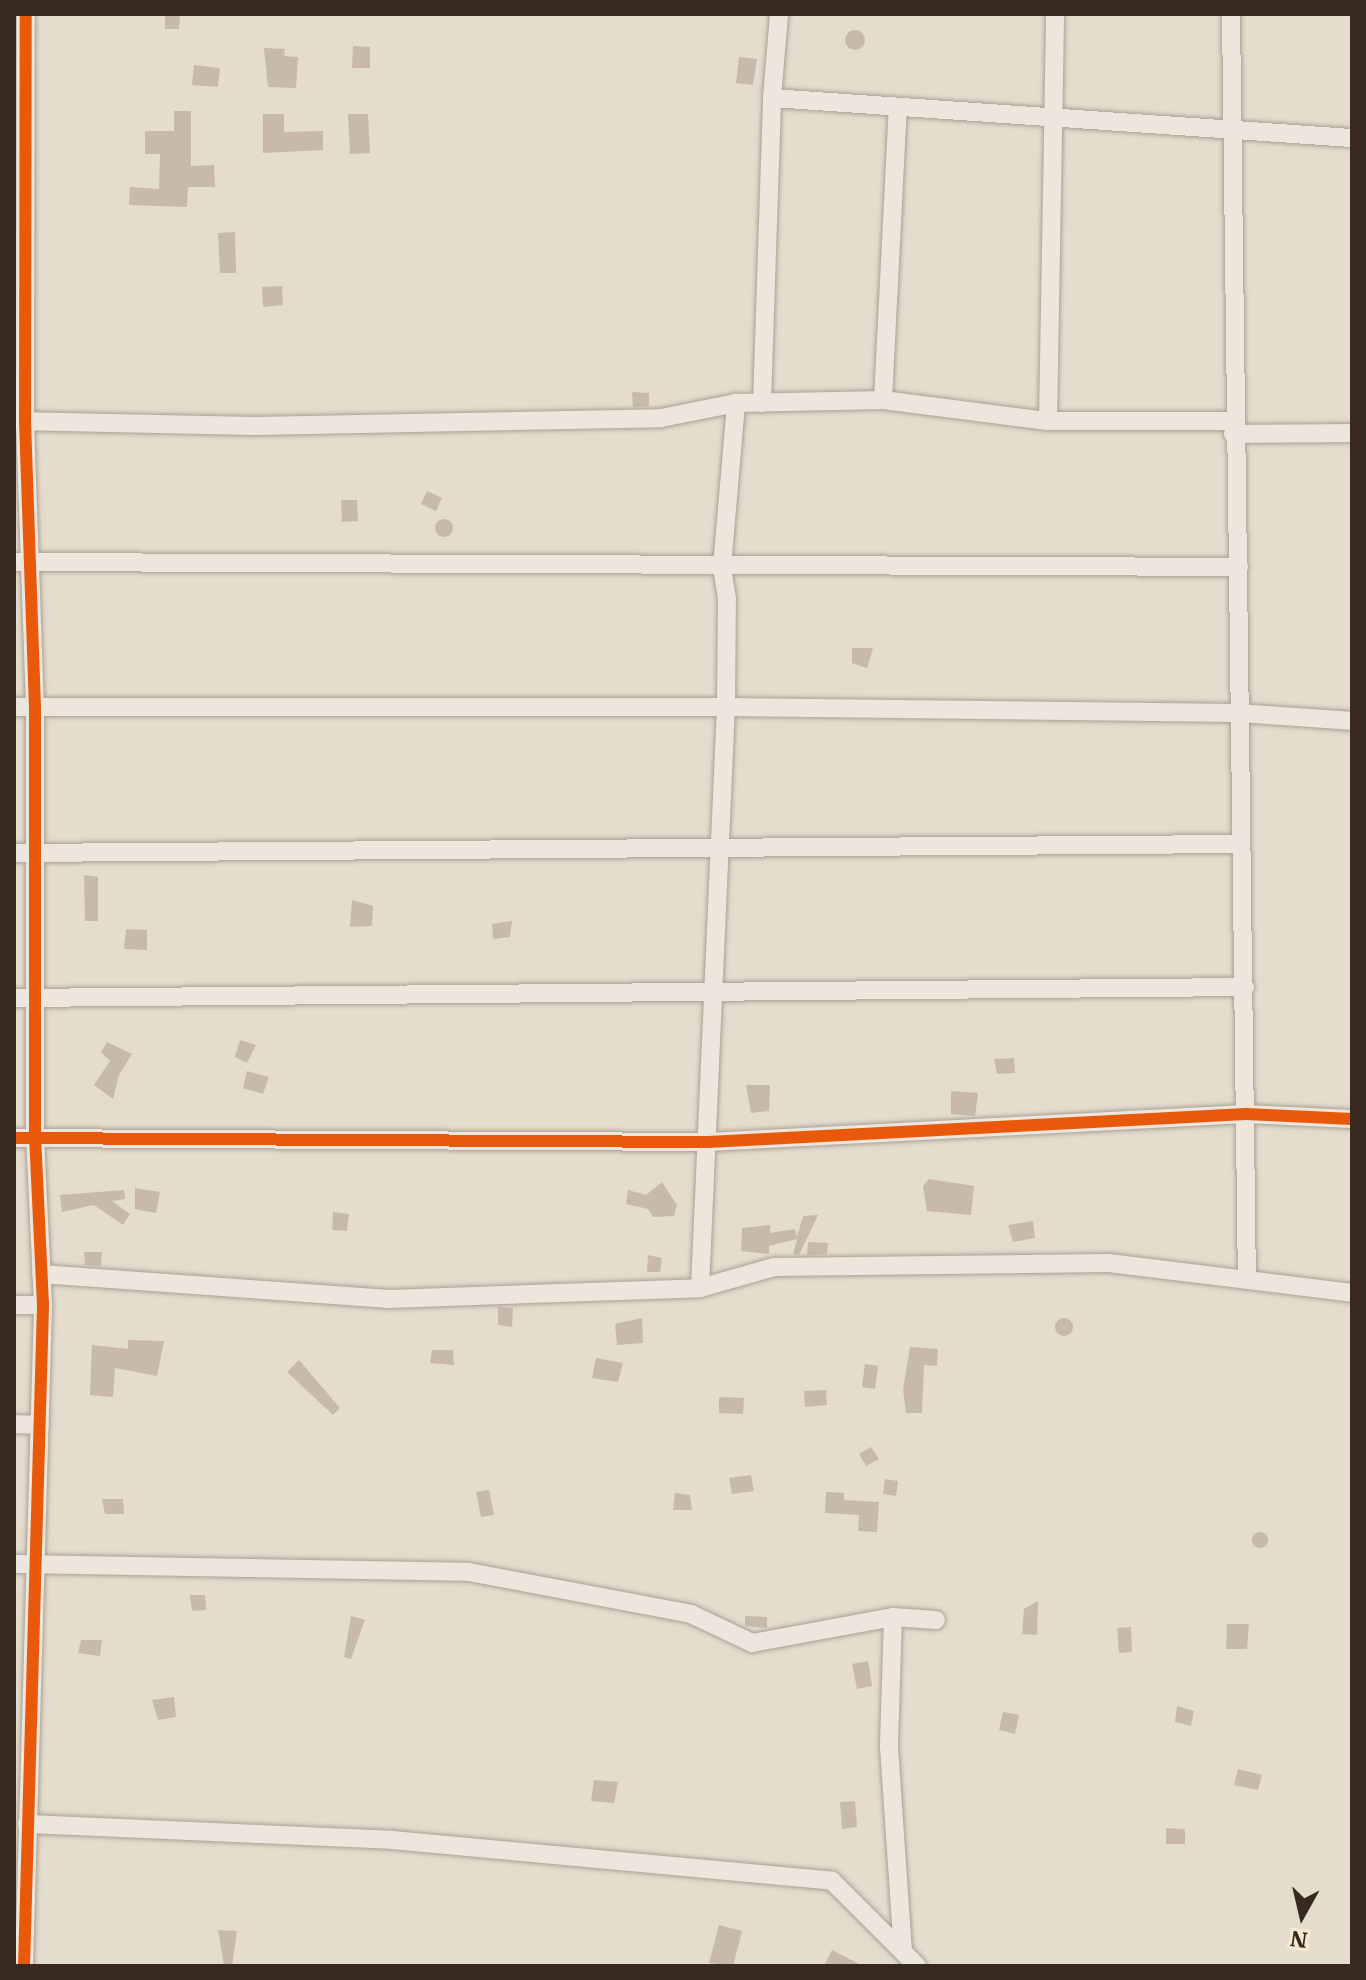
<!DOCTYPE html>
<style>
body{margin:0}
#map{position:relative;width:1366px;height:1980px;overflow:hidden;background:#e4dccc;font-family:"IBM Plex Serif",serif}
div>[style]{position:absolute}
.building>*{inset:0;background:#c7baad}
.round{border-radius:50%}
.roads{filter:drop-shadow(0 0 2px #a9a195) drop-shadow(0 0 2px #a9a195)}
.street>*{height:18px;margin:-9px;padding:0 9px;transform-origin:9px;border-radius:9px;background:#ece6dd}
.cycleway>*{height:12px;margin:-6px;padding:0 6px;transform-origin:6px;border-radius:6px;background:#e8590c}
span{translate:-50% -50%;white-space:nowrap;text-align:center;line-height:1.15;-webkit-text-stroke:7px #f5e9d1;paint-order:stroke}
.frame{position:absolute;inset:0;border:16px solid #37291d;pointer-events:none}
.north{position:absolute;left:1262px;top:1876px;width:80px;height:80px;-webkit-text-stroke:6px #f5e9d1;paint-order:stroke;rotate:188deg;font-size:22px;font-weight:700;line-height:32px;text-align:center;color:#37291d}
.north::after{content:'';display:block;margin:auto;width:28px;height:36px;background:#37291d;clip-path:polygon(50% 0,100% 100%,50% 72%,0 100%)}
</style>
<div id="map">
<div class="building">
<div style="clip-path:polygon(165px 14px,180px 14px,179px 29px,165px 29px)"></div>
<div class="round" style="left:845px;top:30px;width:20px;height:20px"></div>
<div style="clip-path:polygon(353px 46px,370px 47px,370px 68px,352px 68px)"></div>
<div style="clip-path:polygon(264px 48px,285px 49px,284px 56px,298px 57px,296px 88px,268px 87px)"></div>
<div style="clip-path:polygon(739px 57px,757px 59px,753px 85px,736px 83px)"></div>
<div style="clip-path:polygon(194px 65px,220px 68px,218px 87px,192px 85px)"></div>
<div style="clip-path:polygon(174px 111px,191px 111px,191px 166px,214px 165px,215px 187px,188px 187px,187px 207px,129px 205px,130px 187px,159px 189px,160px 154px,145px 154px,145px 131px,174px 131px)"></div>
<div style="clip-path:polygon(263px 114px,284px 114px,284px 132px,323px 131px,323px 150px,263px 153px)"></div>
<div style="clip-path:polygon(348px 114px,368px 114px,370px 153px,350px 154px)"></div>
<div style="clip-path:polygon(235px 232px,236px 273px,220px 273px,218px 233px)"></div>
<div style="clip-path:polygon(282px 286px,283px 305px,263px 307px,262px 287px)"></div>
<div style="clip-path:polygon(632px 392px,649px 393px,649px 406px,633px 407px)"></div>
<div style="clip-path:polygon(427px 491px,442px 498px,436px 511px,421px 504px)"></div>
<div style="clip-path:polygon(341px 500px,357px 500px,358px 521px,342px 522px)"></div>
<div class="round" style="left:435px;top:519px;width:18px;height:18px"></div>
<div style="clip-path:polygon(852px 648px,873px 648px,867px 668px,852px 663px)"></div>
<div style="clip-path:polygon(84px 875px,98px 877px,98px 921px,85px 921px)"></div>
<div style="clip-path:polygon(352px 900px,373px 906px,372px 926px,350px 927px)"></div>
<div style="clip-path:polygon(512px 921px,510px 937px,493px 939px,492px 924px)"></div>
<div style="clip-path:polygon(126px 929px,147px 930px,147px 950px,124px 949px)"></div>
<div style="clip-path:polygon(240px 1040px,256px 1045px,247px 1063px,235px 1057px)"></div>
<div style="clip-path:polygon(107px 1042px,132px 1054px,119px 1075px,113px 1099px,94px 1085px,110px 1061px,101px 1052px)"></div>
<div style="clip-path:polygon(1014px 1058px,1015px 1073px,997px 1074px,994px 1059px)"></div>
<div style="clip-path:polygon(247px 1071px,269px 1077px,263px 1094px,243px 1088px)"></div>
<div style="clip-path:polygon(746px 1085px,770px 1085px,769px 1111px,751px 1113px)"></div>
<div style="clip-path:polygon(951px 1091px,978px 1093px,975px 1116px,951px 1114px)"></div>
<div style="clip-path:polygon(929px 1179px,974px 1186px,971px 1215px,927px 1211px,923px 1186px)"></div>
<div style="clip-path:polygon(662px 1182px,677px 1205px,674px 1216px,653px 1217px,648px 1209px,626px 1204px,628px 1190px,646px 1195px)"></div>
<div style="clip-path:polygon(135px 1188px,160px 1192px,156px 1213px,135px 1209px)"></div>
<div style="clip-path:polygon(124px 1190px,125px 1199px,112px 1201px,130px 1214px,123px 1225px,94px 1205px,62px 1212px,60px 1195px)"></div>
<div style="clip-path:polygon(333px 1212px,349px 1214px,347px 1231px,332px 1230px)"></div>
<div style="clip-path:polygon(818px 1215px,799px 1255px,793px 1254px,797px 1239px,769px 1246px,769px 1254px,741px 1251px,742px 1228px,770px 1225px,770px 1233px,795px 1229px,797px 1237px,803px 1216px)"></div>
<div style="clip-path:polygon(1033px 1221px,1035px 1238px,1013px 1242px,1008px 1225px)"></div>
<div style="clip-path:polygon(808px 1242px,828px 1243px,827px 1254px,807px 1255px)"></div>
<div style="clip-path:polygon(84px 1252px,102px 1252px,101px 1266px,85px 1265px)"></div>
<div style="clip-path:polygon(648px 1255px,662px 1258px,660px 1272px,647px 1272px)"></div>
<div style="clip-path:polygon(498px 1307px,513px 1308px,512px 1327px,498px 1325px)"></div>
<div style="clip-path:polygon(642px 1318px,643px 1343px,617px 1345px,615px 1324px)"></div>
<div class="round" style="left:1055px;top:1318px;width:18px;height:18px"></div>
<div style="clip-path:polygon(128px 1340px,164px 1341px,157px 1376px,115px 1368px,113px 1397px,90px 1395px,92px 1345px,128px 1349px)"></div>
<div style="clip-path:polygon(910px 1347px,938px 1349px,937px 1366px,924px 1365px,922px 1413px,906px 1413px,903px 1389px)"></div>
<div style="clip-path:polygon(432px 1350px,453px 1350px,454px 1365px,430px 1363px)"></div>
<div style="clip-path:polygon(596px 1358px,623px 1363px,618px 1382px,592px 1378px)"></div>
<div style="clip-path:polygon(299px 1360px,340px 1408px,333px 1415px,287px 1372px)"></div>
<div style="clip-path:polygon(865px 1364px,878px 1366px,875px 1389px,862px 1387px)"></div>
<div style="clip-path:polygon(826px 1390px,827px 1405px,805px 1407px,804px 1391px)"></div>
<div style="clip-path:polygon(719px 1397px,744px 1398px,743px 1414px,719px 1413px)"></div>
<div style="clip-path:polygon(871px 1447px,879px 1459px,866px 1466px,859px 1454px)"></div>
<div style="clip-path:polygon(751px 1475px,754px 1491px,732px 1494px,729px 1478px)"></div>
<div style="clip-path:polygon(885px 1479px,898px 1481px,896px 1496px,883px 1494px)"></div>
<div style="clip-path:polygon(489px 1490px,494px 1515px,481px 1517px,476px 1492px)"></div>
<div style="clip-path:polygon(826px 1492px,844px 1493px,844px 1500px,879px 1502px,877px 1532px,858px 1531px,859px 1515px,825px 1513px)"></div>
<div style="clip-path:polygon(675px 1493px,690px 1495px,692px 1510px,673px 1510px)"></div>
<div style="clip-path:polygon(102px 1499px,123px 1499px,124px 1514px,105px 1514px)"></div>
<div class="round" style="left:1252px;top:1532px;width:16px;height:16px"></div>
<div style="clip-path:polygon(190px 1595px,205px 1595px,206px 1610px,192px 1611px)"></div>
<div style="clip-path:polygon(1038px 1601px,1037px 1635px,1022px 1634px,1024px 1609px)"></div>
<div style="clip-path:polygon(351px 1616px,365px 1620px,351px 1659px,344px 1657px)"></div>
<div style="clip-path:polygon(745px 1616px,767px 1617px,767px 1628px,745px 1626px)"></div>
<div style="clip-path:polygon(1227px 1624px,1249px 1624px,1247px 1649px,1226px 1649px)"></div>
<div style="clip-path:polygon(1131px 1627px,1132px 1652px,1119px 1653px,1117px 1628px)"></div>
<div style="clip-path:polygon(81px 1640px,102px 1640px,100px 1656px,78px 1653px)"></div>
<div style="clip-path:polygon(868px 1661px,872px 1686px,857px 1689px,852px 1664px)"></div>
<div style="clip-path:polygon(174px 1697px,176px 1717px,158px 1720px,152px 1700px)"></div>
<div style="clip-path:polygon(1177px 1706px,1194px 1711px,1191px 1726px,1175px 1722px)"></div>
<div style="clip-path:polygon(1003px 1712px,1019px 1715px,1015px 1734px,999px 1730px)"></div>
<div style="clip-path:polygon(1238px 1769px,1262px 1775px,1258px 1790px,1234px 1785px)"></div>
<div style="clip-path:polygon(594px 1780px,618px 1782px,614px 1803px,591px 1801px)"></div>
<div style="clip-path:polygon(855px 1801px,857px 1827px,842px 1829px,840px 1802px)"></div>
<div style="clip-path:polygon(1166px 1828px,1185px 1829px,1185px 1844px,1166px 1844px)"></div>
<div style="clip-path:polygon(719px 1925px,742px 1931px,733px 1966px,709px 1963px)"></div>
<div style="clip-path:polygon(218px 1930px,237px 1931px,232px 1966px,224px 1966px)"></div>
<div style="clip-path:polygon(832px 1950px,863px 1966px,824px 1966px)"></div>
</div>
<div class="roads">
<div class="street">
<div style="left:1231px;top:14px;width:1266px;rotate:89.28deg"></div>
<div style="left:772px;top:98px;width:84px;rotate:-85.2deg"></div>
<div style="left:883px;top:400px;width:292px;rotate:-87.1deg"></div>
<div style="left:762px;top:403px;width:305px;rotate:-88.1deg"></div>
<div style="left:772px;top:98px;width:581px;rotate:3.95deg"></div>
<div style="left:14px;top:421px;width:241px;rotate:1.2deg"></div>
<div style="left:255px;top:426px;width:406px;rotate:-1.1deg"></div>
<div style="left:661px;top:418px;width:76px;rotate:-11.3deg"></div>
<div style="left:736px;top:403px;width:147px;rotate:-1.2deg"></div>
<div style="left:883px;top:400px;width:166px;rotate:7.3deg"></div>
<div style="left:1048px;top:421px;width:184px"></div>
<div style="left:1048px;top:421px;width:407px;rotate:-89deg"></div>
<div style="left:1233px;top:434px;width:119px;rotate:-0.5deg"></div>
<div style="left:14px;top:562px;width:1225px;rotate:0.23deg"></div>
<div style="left:14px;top:707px;width:712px"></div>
<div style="left:726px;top:707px;width:513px;rotate:0.67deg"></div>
<div style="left:1239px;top:713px;width:113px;rotate:4deg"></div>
<div style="left:14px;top:853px;width:1226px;rotate:-0.42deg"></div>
<div style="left:14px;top:998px;width:1231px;rotate:-0.51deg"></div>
<div style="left:14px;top:1138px;width:694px;rotate:0.33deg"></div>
<div style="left:708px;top:1142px;width:539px;rotate:-2.98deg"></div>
<div style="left:1246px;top:1114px;width:106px;rotate:2.7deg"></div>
<div style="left:41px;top:1274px;width:349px;rotate:4.1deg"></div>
<div style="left:389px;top:1299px;width:311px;rotate:-2deg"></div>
<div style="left:700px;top:1288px;width:77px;rotate:-15.8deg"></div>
<div style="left:774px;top:1267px;width:335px;rotate:-0.7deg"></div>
<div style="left:1109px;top:1263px;width:245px;rotate:7deg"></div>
<div style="left:700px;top:1288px;width:582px;rotate:-87.44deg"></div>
<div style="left:726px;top:707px;width:108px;rotate:-89.5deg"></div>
<div style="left:727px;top:599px;width:32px;rotate:-99deg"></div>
<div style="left:722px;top:567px;width:165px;rotate:-85.1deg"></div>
<div style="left:14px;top:1305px;width:29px"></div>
<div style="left:14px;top:1424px;width:26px;rotate:2deg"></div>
<div style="left:14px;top:1564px;width:455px;rotate:1deg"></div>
<div style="left:469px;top:1572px;width:226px;rotate:10.7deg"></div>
<div style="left:691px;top:1614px;width:68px;rotate:25.4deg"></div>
<div style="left:752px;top:1643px;width:143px;rotate:-10.4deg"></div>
<div style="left:893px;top:1617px;width:43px;rotate:4deg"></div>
<div style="left:893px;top:1617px;width:130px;rotate:91.8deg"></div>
<div style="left:889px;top:1747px;width:205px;rotate:86.1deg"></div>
<div style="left:27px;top:1824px;width:366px;rotate:2.5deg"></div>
<div style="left:393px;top:1840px;width:441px;rotate:5.3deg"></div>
<div style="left:832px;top:1881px;width:120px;rotate:45deg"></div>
<div style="left:24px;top:1966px;width:661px;rotate:-88.35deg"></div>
<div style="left:43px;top:1305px;width:168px;rotate:-92.7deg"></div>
<div style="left:35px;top:1137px;width:429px;rotate:-90deg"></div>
<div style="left:35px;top:708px;width:288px;rotate:-92deg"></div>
<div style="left:25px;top:420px;width:406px;rotate:-89.9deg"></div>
</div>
</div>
<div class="cycleway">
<div style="left:14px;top:1138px;width:694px;rotate:0.33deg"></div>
<div style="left:708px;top:1142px;width:539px;rotate:-2.98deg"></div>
<div style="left:1246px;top:1114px;width:106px;rotate:2.7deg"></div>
<div style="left:24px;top:1966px;width:661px;rotate:-88.35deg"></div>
<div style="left:43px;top:1305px;width:168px;rotate:-92.7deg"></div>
<div style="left:35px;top:1137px;width:429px;rotate:-90deg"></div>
<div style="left:35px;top:708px;width:288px;rotate:-92deg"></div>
<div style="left:25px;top:420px;width:406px;rotate:-89.9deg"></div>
</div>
<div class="frame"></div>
<div class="north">N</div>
</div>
